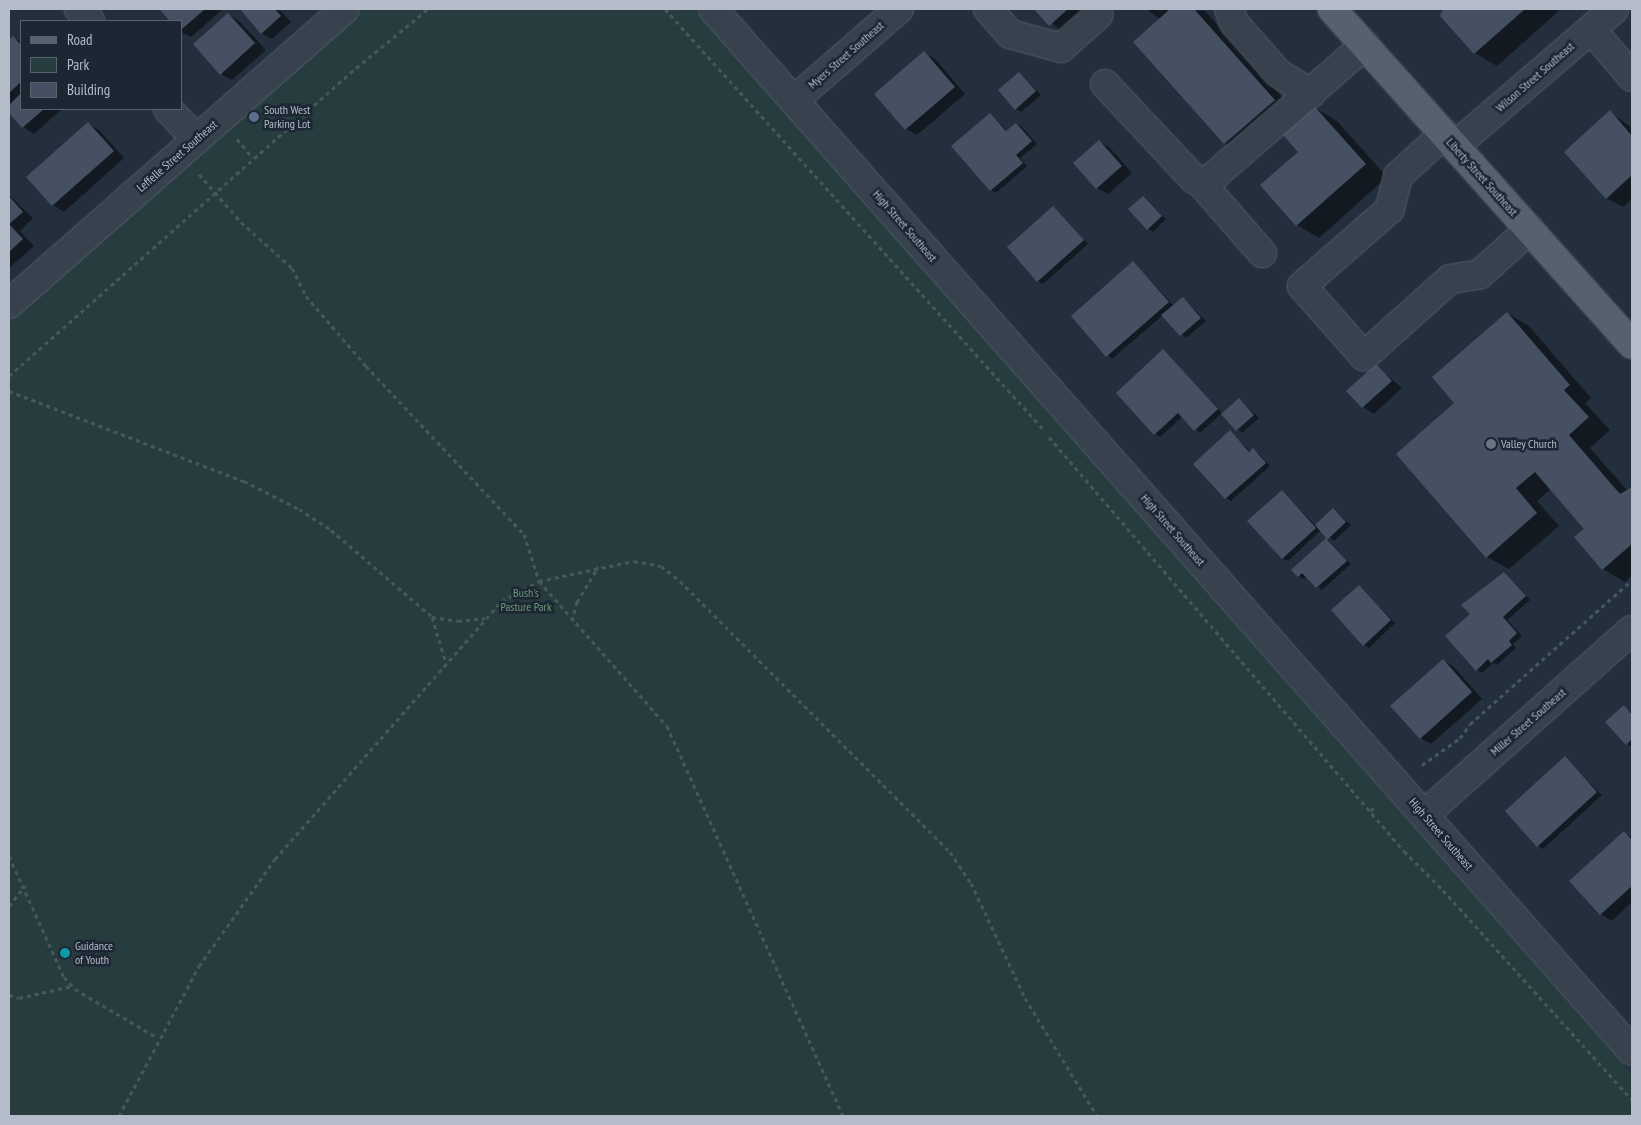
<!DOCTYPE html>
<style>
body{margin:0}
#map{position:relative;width:1641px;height:1125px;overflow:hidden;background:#242f3e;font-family:"PT Sans Narrow",sans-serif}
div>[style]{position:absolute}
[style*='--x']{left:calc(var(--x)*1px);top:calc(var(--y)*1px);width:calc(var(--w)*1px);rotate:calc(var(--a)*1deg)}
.green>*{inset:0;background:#263c3f}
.shadow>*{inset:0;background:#0007}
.building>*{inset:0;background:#455162}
.path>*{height:3px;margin-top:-1.5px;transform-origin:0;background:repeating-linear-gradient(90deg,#44595c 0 4px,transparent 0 8px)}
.roads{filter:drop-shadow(0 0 1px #565f6c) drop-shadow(0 0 1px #565f6c)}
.minor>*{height:28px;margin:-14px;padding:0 14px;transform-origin:14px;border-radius:14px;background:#38414e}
.major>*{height:28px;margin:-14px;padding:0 14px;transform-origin:14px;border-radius:14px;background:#56606e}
.dots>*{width:14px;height:14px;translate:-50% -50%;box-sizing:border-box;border:2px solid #1d2633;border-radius:50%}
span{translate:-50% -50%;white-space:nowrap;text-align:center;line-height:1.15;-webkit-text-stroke:5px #1d2633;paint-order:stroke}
.street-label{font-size:12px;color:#b4bcc9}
.poi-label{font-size:12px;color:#b4bcc9}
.left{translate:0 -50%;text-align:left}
.park-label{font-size:12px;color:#6b9a76}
.frame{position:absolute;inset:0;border:10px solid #b4bcc9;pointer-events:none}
.legend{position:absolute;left:20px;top:20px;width:162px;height:90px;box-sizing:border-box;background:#1d2633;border:1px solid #59626f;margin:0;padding:6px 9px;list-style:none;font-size:15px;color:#b4bcc9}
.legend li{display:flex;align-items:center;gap:10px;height:25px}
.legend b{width:25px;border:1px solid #59626f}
</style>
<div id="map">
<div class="green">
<div style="clip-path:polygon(363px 9px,694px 9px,1632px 1074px,1632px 1116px,9px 1116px,9px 321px)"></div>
</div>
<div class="shadow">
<div style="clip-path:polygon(160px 9px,220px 9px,222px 10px,191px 37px,181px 32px,181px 21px,172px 21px)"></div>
<div style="clip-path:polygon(242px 9px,279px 9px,291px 22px,272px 39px,261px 33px)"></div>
<div style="clip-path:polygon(1036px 9px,1085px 9px,1061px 31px)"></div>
<div style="clip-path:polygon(1146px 9px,1205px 11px,1296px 113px,1247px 156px,1225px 143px,1135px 42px,1160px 19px)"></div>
<div style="clip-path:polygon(1443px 9px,1561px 9px,1497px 66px,1475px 53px)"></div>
<div style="clip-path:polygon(228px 14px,239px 21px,266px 50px,232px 80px,221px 74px)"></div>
<div style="clip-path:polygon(13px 37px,21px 42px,21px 109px,62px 109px,34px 134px,23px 127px,9px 112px,9px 41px)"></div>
<div style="clip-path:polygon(924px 53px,935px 59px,965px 94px,917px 135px,906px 129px)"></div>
<div style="clip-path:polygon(1019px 73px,1041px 95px,1021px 112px,1016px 109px)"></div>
<div style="clip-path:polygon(1315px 108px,1337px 121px,1387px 177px,1319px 238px,1297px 225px,1300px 152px)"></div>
<div style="clip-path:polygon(1610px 112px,1632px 128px,1632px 199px,1623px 207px,1606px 198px)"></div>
<div style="clip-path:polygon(990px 114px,1008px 131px,1017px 124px,1022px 127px,1037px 144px,1020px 158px,1027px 166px,996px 193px,991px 190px)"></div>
<div style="clip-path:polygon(88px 124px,99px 130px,124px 158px,64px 212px,53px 205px,28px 177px)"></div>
<div style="clip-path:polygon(1099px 141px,1110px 148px,1132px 173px,1108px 194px,1096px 188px)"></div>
<div style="clip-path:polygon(9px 195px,33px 218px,20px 231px,34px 246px,9px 268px)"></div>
<div style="clip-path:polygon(1143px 197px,1166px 219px,1153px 232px,1148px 229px)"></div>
<div style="clip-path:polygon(1053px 207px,1088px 244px,1043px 284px,1038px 281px)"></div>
<div style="clip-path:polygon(1133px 262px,1174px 306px,1183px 298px,1206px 321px,1186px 338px,1163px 315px,1112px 359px,1072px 317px)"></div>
<div style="clip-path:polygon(1507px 313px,1529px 326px,1591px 398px,1585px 403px,1610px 430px,1590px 448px,1627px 490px,1632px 488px,1632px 575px,1625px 582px,1603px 569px,1575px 537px,1586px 529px,1551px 489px,1537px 501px,1559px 526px,1509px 569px,1487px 557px,1456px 403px)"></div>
<div style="clip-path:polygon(1164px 351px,1223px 414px,1240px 400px,1259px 418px,1242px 433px,1222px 413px,1200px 433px,1183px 416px,1160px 437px,1155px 434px)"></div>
<div style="clip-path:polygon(1376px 366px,1402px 388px,1374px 414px,1363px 407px)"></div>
<div style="clip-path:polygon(1230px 432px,1251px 452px,1253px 450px,1258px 453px,1270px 466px,1231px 501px,1226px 498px)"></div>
<div style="clip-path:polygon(1282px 491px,1316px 526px,1333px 509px,1351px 525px,1334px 541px,1321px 530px,1288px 561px,1282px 558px)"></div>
<div style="clip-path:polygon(1326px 540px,1351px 564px,1322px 590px,1307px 576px,1304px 579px,1298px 576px)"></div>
<div style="clip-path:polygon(1504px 573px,1530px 600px,1507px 620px,1522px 636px,1513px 644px,1516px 648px,1497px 665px,1493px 663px,1482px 673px,1477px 670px,1472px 614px)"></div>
<div style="clip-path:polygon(1359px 586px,1395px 623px,1369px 648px,1364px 645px)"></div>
<div style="clip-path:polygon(1443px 660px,1454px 667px,1482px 699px,1431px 744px,1420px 738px)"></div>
<div style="clip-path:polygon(1624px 707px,1632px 713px,1632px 747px,1627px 744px)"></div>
<div style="clip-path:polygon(1565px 758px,1602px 795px,1543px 849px,1538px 846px)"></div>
<div style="clip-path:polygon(1624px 833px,1632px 837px,1632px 902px,1612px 921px,1601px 914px)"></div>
</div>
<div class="building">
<div style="clip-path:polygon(159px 9px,205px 9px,181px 30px,181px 21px,170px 21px)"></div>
<div style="clip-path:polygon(240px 9px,275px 9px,281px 16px,261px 34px)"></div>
<div style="clip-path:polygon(1034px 9px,1068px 9px,1049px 26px)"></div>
<div style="clip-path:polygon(1170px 9px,1194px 9px,1275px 100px,1224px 144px,1133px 42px)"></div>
<div style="clip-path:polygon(1443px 9px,1525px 9px,1474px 54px,1440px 16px)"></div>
<div style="clip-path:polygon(228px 13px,255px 43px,220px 75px,193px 44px)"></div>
<div style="clip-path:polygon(13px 36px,21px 45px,21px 82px,9px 93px,9px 40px)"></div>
<div style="clip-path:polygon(924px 51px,955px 87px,905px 130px,874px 94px)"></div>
<div style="clip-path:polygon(1019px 72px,1036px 91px,1015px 110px,998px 90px)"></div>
<div style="clip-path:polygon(21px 93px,21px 109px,44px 109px,22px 128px,9px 113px,9px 105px)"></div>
<div style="clip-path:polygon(1315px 107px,1366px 164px,1296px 226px,1260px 185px,1298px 152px,1283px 135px)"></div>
<div style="clip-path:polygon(1610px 110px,1632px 136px,1632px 175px,1606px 199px,1564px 152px)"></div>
<div style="clip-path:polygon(990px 113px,1006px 131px,1016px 123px,1032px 141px,1016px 155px,1023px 163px,990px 191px,951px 146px)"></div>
<div style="clip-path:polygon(88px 122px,114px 151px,52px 206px,26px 177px)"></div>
<div style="clip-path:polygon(1099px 140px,1122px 166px,1096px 189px,1073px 163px)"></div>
<div style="clip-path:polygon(9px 196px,23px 212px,9px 224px,23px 239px,9px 252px)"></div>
<div style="clip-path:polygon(1143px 196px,1162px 216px,1147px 230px,1128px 209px)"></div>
<div style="clip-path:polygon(1053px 206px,1084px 240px,1037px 282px,1007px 247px)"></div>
<div style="clip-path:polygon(1133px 261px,1169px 302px,1106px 357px,1071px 316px)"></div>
<div style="clip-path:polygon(1183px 297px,1201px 318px,1180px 336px,1161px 315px)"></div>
<div style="clip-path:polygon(1507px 312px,1570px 385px,1564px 390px,1589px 417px,1569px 435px,1620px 494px,1632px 487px,1632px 544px,1602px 570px,1574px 537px,1584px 529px,1535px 472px,1516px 488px,1537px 513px,1486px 558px,1396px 454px,1454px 403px,1432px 377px)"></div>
<div style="clip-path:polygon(1163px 349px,1218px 409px,1194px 431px,1178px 413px,1154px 435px,1116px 393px)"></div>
<div style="clip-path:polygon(1376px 364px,1392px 381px,1362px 408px,1346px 391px)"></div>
<div style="clip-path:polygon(1239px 398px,1254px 415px,1236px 431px,1221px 414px)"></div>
<div style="clip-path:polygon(1230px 430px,1249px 452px,1253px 448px,1266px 463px,1225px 499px,1193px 464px)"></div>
<div style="clip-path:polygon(1282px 490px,1316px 528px,1282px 559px,1247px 521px)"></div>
<div style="clip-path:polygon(1333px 508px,1346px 522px,1327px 540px,1347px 561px,1316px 588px,1302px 573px,1298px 577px,1291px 570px,1326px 538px,1315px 525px)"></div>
<div style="clip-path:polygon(1504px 572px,1526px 596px,1503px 617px,1517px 633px,1509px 641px,1512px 645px,1491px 663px,1488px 659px,1476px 671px,1445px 636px,1470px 614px,1461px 605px)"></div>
<div style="clip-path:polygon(1359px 585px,1391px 620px,1363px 646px,1331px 610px)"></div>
<div style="clip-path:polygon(1443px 659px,1472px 692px,1420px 739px,1390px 706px)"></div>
<div style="clip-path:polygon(1624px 705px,1632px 715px,1632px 739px,1626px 745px,1605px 722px)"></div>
<div style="clip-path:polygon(1565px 756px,1597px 792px,1537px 847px,1505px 811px)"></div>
<div style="clip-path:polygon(1624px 831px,1632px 840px,1632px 886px,1600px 915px,1569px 881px)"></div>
</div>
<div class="path">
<div style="--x:665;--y:9;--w:566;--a:48.01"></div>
<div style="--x:237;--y:139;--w:25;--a:50"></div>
<div style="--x:199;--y:174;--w:64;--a:48.8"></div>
<div style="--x:241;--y:222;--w:69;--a:42"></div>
<div style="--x:292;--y:268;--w:31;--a:63"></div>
<div style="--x:306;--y:296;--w:92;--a:49.4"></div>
<div style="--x:366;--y:366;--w:231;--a:46.8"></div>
<div style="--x:524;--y:534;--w:49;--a:72.3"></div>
<div style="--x:539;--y:581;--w:193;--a:48.6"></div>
<div style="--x:667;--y:726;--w:428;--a:65.7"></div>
<div style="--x:9;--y:376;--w:456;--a:-41.6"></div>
<div style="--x:350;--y:73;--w:101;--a:-39.4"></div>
<div style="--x:9;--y:391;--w:252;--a:21"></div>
<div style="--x:244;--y:481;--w:62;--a:27"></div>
<div style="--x:299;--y:509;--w:38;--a:33"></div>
<div style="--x:331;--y:530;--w:133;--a:40.7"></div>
<div style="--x:432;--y:617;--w:48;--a:73.1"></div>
<div style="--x:1049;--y:437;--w:545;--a:49.39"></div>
<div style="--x:1404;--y:851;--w:55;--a:45"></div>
<div style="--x:1443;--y:890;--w:283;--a:48"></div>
<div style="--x:432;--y:617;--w:26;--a:9"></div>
<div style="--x:458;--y:621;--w:27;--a:-6"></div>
<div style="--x:572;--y:621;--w:20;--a:-75"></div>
<div style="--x:577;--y:602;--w:41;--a:-59"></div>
<div style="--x:1422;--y:765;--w:47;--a:-35.4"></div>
<div style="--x:1460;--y:738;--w:17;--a:-54"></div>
<div style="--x:1470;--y:724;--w:217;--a:-41.6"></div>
<div style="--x:1371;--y:811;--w:5;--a:-53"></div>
<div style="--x:9;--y:856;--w:133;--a:65.6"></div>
<div style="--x:64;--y:977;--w:16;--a:47"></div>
<div style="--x:75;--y:989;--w:96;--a:30.6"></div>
<div style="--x:9;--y:906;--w:26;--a:-51"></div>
<div style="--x:9;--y:995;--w:10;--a:17"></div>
<div style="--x:19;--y:998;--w:54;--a:-12.8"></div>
<div style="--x:119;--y:1116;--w:170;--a:-61.9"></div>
<div style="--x:199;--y:966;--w:131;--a:-54.6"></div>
<div style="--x:275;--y:859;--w:344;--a:-48.7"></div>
<div style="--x:502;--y:601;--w:42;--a:-28.4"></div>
<div style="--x:539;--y:581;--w:97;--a:-11.9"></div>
<div style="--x:634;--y:561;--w:27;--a:10"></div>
<div style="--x:661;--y:566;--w:24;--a:38"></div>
<div style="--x:680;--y:581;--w:383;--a:45.1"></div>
<div style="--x:950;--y:852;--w:37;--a:56"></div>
<div style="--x:971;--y:883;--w:127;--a:64.8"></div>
<div style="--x:1025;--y:998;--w:138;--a:58.6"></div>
</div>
<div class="roads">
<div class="minor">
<div style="--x:79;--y:9;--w:16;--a:47"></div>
<div style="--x:713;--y:9;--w:1389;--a:48.59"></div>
<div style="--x:988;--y:9;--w:33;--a:49"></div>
<div style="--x:1010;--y:34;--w:53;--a:15.4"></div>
<div style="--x:1061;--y:48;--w:50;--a:-41.7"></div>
<div style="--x:1229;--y:9;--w:15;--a:70"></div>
<div style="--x:1234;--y:23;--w:67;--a:48.7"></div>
<div style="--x:1278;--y:73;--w:39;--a:32"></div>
<div style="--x:1591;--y:29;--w:63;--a:49.5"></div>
<div style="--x:1105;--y:84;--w:130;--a:46.9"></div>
<div style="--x:1194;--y:179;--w:13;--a:13"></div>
<div style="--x:1207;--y:182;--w:209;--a:-40.9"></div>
<div style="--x:794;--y:100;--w:139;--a:-40.9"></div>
<div style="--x:168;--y:109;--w:41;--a:47"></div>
<div style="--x:1444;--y:134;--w:62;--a:137.6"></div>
<div style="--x:1398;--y:176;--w:34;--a:104"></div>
<div style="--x:1390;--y:209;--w:117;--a:138.8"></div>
<div style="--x:1302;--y:286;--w:94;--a:48.5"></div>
<div style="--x:1364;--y:356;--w:115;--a:-41.8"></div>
<div style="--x:1450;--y:279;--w:30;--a:-9"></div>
<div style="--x:1480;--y:274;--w:67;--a:-42"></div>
<div style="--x:1455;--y:146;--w:210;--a:-40.7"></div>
<div style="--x:1201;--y:183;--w:93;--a:48.9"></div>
<div style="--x:9;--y:304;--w:447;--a:-41.3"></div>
<div style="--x:1424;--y:815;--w:278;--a:-41.7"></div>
</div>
<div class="major">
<div style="--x:1332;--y:9;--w:450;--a:48.2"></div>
</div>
</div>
<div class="dots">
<div style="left:254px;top:117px;background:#5c6f8a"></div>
<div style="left:1491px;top:444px;background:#6b7280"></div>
<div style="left:65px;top:953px;background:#0f9aa8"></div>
</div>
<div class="street-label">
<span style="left:846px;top:55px;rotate:-41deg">Myers Street Southeast</span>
<span style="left:1535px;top:77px;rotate:-41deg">Wilson Street Southeast</span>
<span style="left:177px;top:156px;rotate:-41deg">Leffelle Street Southeast</span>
<span style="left:1482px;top:177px;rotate:48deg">Liberty Street Southeast</span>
<span style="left:905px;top:226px;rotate:49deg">High Street Southeast</span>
<span style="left:1173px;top:530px;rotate:49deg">High Street Southeast</span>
<span style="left:1528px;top:722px;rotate:-41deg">Miller Street Southeast</span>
<span style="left:1441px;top:834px;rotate:49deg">High Street Southeast</span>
</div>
<div class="poi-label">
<span class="left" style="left:264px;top:117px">South West<br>Parking Lot</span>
<span class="left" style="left:1501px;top:444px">Valley Church</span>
<span class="left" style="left:75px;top:953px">Guidance<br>of Youth</span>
</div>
<div class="park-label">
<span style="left:526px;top:600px">Bush's<br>Pasture Park</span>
</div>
<div class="frame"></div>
<ul class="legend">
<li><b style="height:6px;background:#56606e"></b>Road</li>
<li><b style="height:14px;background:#263c3f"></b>Park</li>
<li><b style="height:14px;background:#455162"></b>Building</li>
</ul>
</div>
